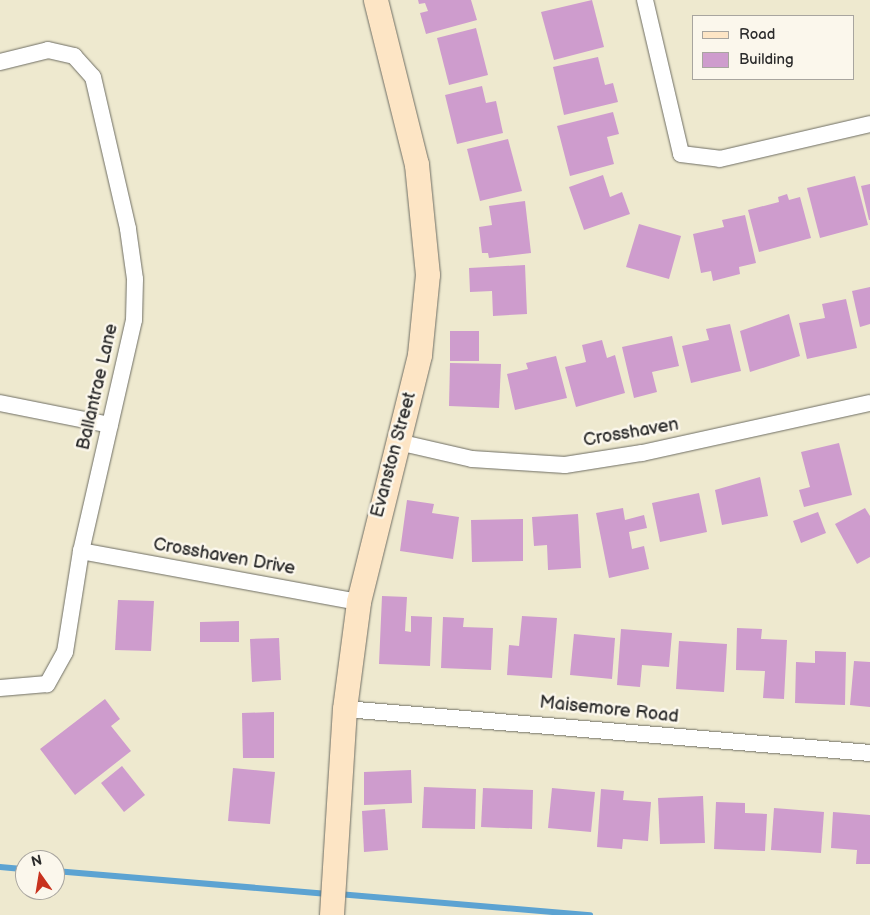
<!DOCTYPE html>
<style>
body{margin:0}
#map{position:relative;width:870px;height:915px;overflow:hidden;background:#eee9cf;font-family:"Balsamiq Sans",sans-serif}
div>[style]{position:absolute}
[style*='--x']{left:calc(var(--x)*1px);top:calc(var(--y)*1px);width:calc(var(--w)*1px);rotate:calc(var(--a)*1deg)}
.stream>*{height:6px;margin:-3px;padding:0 3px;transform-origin:3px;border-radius:3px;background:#5ca3d2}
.building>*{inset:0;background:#ce9ccd}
.roads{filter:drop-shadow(0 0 1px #6f6e64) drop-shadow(0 0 1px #6f6e64)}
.street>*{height:16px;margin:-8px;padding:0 8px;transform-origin:8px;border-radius:8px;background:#fff}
.secondary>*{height:24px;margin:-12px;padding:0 12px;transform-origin:12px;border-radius:12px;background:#fde5c5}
span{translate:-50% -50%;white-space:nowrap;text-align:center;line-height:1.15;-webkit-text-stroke:5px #fbf7ec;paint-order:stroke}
.street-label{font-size:18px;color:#2b2b2b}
.legend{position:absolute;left:692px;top:15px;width:162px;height:65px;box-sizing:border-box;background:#fbf7ec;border:1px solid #a8a59f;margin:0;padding:6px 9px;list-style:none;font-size:15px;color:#2b2b2b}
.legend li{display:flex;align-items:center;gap:10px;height:25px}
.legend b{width:25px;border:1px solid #a8a59f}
.north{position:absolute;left:15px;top:850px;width:50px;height:50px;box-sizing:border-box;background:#fbf7ec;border:1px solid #a8a59f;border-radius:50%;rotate:347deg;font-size:14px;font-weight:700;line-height:20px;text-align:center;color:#2b2b2b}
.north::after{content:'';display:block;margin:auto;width:18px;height:22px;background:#c8321e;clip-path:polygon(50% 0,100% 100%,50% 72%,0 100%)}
</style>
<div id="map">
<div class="stream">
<div style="--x:0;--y:867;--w:25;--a:5"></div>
<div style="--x:55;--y:871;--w:274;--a:4.8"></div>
<div style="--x:338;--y:894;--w:253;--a:4.8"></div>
</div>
<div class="building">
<div style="clip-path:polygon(418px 0,471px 0,477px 20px,426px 34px,420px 13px,428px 11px,425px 3px,419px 4px)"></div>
<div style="clip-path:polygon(592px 0,604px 47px,554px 60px,541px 12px)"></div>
<div style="clip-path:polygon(476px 28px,488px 75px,449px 85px,437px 38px)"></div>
<div style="clip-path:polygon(598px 57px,605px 85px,613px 83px,618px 102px,564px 115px,553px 67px)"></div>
<div style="clip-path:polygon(482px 86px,486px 103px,496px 101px,503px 133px,457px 144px,445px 95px)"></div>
<div style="clip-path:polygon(613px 112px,619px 134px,607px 137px,614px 164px,570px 176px,557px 126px)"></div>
<div style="clip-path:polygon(508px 139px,522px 191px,480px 201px,467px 149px)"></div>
<div style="clip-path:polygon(603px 175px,610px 197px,622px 192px,630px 214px,584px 230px,569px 187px)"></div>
<div style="clip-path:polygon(855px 176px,868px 225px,820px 238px,807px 188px)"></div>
<div style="clip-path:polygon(870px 184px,870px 220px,869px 220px,861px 186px)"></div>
<div style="clip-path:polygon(787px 194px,789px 200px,800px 197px,811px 238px,759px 252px,748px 210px,779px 202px,778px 197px)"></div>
<div style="clip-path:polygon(525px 201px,531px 253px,489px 258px,488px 253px,482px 253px,479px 227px,492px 225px,489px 206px)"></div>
<div style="clip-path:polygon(745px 215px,756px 263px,739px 267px,740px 274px,713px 281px,711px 271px,701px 273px,693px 234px,724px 227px,722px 220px)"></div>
<div style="clip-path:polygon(639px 224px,681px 236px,669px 279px,626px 267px)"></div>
<div style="clip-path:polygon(525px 265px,527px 314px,493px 316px,492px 291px,470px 292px,469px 268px)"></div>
<div style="clip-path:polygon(870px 287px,870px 324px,860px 327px,852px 291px)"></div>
<div style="clip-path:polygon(846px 299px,857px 348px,807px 359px,799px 323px,825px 318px,822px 304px)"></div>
<div style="clip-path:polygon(789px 314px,800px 356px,750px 372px,740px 331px)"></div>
<div style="clip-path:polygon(730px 324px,741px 371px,691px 383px,682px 346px,709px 340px,706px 329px)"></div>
<div style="clip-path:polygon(450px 331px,479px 331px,479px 361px,450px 361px)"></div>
<div style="clip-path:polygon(672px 336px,679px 366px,652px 372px,657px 392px,634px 398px,622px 347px)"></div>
<div style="clip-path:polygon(602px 340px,607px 358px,615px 355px,625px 393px,576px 407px,565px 367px,586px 362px,582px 345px)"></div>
<div style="clip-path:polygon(556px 356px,567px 398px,515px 410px,507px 374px,528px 369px,526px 363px)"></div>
<div style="clip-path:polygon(450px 363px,501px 364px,499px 408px,449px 406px)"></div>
<div style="clip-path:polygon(839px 443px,852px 495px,804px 507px,799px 490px,810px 487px,801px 452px)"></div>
<div style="clip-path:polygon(760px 477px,768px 516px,722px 525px,715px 490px)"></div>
<div style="clip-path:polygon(699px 493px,707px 532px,660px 542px,652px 503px)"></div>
<div style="clip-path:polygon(407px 500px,434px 504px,432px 513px,459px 517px,453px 559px,400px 551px)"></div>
<div style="clip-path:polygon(623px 508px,625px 520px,644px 515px,647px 528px,629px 532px,632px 549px,644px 546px,649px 569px,609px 578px,596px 513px)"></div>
<div style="clip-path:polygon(865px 508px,870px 516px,870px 557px,857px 564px,835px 524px)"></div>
<div style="clip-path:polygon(818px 512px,826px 533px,801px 543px,793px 521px)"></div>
<div style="clip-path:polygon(578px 514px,581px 568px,548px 570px,547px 545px,534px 546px,532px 517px)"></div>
<div style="clip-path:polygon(523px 519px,523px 561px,472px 562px,471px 520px)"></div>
<div style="clip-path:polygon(382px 596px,407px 597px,405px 631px,411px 632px,411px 616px,432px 617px,430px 666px,379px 664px)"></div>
<div style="clip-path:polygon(118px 600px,154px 601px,151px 651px,115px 650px)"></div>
<div style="clip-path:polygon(522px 616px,557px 618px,552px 678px,507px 675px,509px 645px,519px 646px)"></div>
<div style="clip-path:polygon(443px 617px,464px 618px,463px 627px,493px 628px,491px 670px,441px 668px)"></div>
<div style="clip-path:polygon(239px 621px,239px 642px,200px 642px,200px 622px)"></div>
<div style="clip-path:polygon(737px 628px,762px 629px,761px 639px,787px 640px,784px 699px,763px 698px,765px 671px,736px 670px)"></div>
<div style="clip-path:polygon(621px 629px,672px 633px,669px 667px,642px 665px,640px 687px,617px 685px)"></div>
<div style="clip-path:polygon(574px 634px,615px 638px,612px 679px,570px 675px)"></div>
<div style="clip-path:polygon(279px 638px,281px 680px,252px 682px,250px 639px)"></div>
<div style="clip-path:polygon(679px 641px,727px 644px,724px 692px,676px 689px)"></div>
<div style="clip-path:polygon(815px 651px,846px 652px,845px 705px,795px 703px,796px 662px,815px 663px)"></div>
<div style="clip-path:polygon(854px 661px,870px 662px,870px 707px,850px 705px)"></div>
<div style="clip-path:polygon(105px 699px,120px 719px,111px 726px,131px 751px,75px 795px,40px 749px)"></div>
<div style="clip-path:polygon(274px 712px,274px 758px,243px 758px,242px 713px)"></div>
<div style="clip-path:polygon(122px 766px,145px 795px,124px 812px,101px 783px)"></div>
<div style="clip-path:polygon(233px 768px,275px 772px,270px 824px,228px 821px)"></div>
<div style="clip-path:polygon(411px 770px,412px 803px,364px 805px,364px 772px)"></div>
<div style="clip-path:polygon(424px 787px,476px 789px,475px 829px,422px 828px)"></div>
<div style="clip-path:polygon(483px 788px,533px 790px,532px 829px,481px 827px)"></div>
<div style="clip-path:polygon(552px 788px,595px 792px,591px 832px,548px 828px)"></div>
<div style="clip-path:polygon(601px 789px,624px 791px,623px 800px,651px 802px,648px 841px,623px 839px,622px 849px,597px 847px)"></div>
<div style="clip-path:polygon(703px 796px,705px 843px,660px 844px,658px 798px)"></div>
<div style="clip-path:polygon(716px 802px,745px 803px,745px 813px,767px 814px,765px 851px,714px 849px)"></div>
<div style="clip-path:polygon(774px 808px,824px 812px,821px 853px,771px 850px)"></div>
<div style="clip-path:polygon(385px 809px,388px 850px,364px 852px,362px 811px)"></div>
<div style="clip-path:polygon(833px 812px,870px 815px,870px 864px,856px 864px,857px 850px,831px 848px)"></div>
</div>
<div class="roads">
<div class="street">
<div style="--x:645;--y:0;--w:158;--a:76.8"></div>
<div style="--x:681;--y:154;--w:39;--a:7"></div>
<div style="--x:720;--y:159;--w:154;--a:-13.1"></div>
<div style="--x:0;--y:62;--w:49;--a:-14"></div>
<div style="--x:48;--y:50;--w:27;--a:13"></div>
<div style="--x:74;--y:56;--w:28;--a:48"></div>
<div style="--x:93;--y:77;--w:156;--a:77"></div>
<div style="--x:128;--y:229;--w:50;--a:82"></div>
<div style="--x:135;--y:279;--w:41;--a:91.4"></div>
<div style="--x:134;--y:320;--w:237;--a:102.9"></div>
<div style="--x:81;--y:551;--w:102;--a:99"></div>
<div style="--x:65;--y:652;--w:37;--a:119"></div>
<div style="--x:47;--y:684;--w:47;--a:175.1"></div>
<div style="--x:0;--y:403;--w:112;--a:11.3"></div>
<div style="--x:398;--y:442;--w:76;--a:12.9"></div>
<div style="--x:472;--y:459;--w:93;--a:3.7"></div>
<div style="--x:565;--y:465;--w:78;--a:-8.9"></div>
<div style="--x:642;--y:453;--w:233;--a:-12.4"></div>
<div style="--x:81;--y:551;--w:283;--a:10.4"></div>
<div style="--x:345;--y:709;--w:527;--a:4.79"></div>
</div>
<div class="secondary">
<div style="--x:332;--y:915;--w:206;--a:-86.4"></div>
<div style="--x:345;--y:709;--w:108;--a:-82.5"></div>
<div style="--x:359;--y:602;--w:254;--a:-76.1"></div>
<div style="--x:420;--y:355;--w:80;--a:-84.3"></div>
<div style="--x:428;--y:275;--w:111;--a:-95.7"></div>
<div style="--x:417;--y:165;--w:170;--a:-104"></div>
</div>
</div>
<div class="street-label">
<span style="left:98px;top:387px;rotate:-77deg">Ballantrae Lane</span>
<span style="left:631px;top:433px;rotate:-10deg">Crosshaven</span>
<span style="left:394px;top:455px;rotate:-75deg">Evanston Street</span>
<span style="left:224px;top:557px;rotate:10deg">Crosshaven Drive</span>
<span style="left:609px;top:710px;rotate:6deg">Maisemore Road</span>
</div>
<ul class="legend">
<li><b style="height:6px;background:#fde5c5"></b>Road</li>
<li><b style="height:14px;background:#ce9ccd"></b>Building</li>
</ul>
<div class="north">N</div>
</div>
